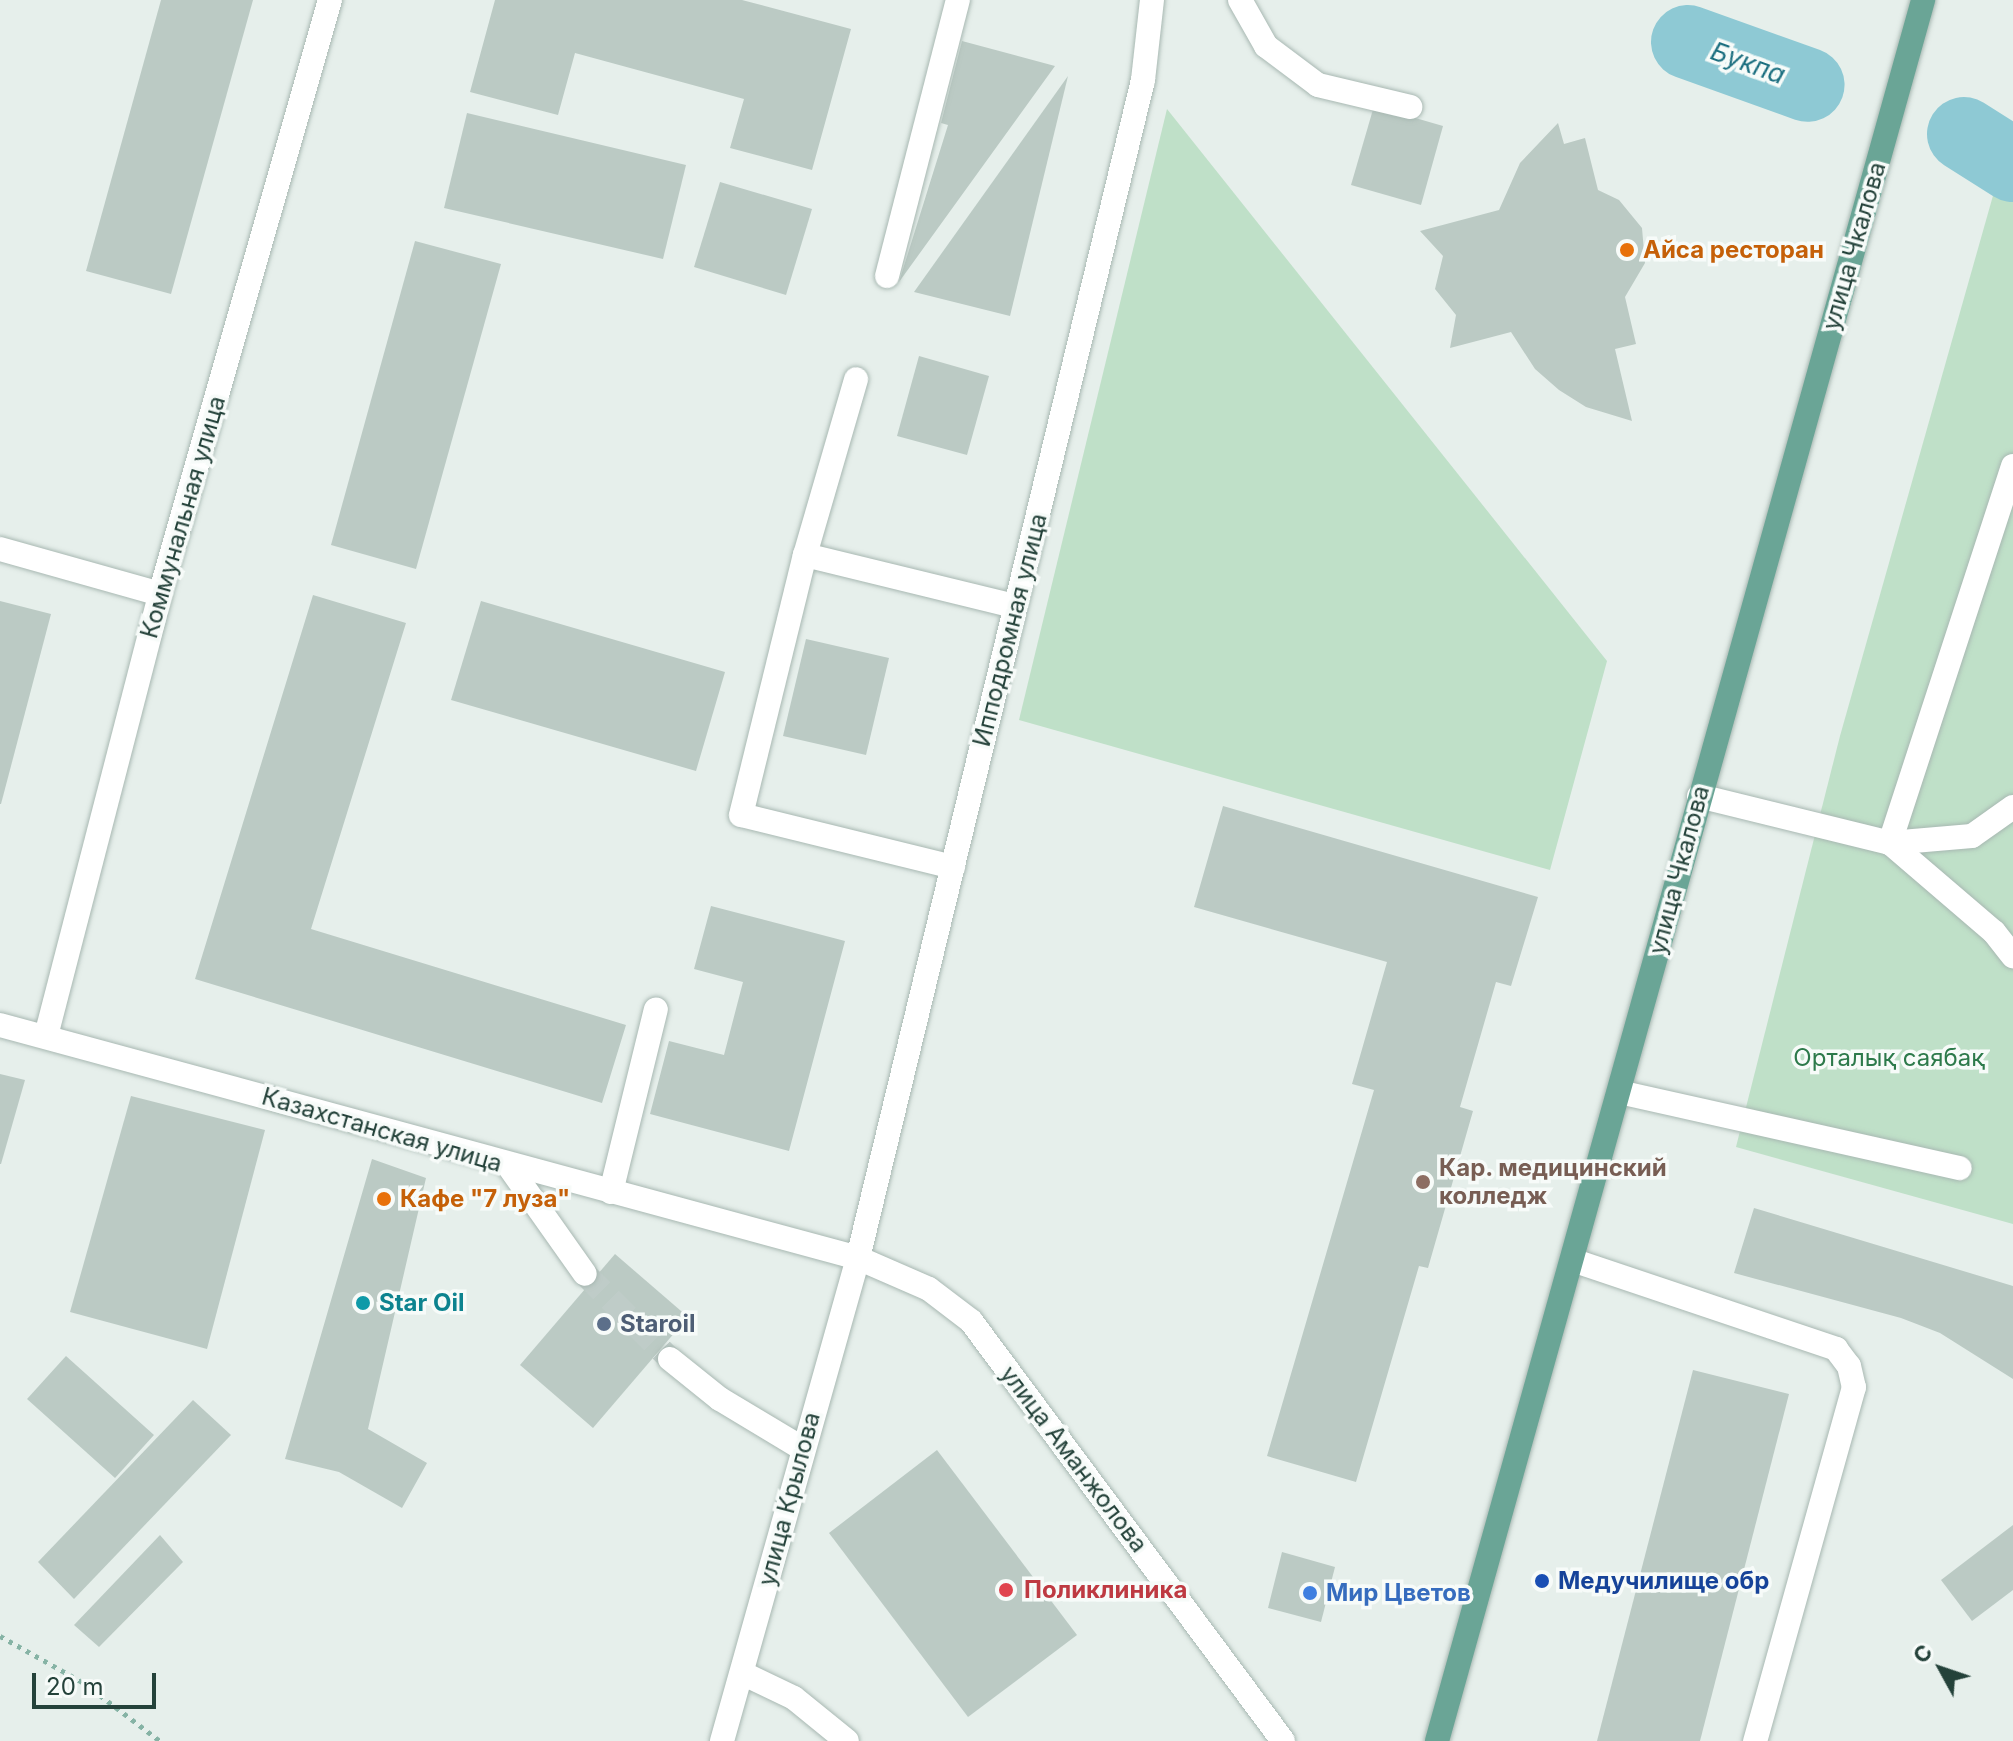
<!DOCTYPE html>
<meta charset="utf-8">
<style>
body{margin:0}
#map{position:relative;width:2013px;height:1741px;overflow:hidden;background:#e6efeb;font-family:Inter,sans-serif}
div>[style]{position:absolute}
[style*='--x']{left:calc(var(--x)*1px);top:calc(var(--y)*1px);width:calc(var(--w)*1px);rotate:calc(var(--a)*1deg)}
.green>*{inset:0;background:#bfe0c8}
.river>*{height:74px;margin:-37px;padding:0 37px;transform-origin:37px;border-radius:37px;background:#8ec9d4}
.building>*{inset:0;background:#bbcac4}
.minor-tunnel>*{height:24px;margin-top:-12px;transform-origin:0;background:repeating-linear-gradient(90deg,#bfccc8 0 24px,transparent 0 36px)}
.path>*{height:5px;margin-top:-2.5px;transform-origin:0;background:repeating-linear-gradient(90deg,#86b3a5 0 4px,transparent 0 10px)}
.roads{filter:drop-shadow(0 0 2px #a8b8b2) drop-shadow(0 0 2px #a8b8b2)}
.minor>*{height:24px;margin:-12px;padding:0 12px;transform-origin:12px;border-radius:12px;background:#fff}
.major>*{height:24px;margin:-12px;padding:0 12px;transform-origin:12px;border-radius:12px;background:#6aa596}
.dots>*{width:22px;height:22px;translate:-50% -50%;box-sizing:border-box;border:4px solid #f7fbf9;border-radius:50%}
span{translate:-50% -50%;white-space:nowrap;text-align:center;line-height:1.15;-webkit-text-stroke:7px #f7fbf9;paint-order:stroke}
.street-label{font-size:24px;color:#24423a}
.food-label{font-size:24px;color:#c56008;font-weight:700}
.left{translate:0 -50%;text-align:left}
.park-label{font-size:24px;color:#2d7a4b}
.education-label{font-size:24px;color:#785e54;font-weight:700}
.culture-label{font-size:24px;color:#0d838f;font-weight:700}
.service-label{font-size:24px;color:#4e5e75;font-weight:700}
.transit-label{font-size:24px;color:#164399;font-weight:700}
.health-label{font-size:24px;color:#be3a42;font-weight:700}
.shop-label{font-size:24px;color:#366cbe;font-weight:700}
.water-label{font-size:26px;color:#1c6f80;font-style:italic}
.north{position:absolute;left:1901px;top:1629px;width:80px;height:80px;-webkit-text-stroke:6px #f7fbf9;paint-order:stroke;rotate:310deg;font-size:22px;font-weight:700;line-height:32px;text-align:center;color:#24423a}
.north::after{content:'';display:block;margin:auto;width:28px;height:36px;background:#24423a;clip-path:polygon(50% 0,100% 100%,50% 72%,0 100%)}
.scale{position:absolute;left:32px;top:1673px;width:124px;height:36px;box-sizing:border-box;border:4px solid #24423a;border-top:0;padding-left:10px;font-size:24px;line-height:28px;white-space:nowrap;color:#24423a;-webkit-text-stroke:6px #f7fbf9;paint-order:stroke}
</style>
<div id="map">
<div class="green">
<div style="clip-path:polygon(1167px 109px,1607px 661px,1550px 870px,1019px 720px)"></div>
<div style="clip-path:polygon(2013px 125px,2013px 1224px,1736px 1147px,1840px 736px)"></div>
</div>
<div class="river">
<div style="--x:1688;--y:42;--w:127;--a:19.7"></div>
<div style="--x:1964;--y:134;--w:58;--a:32.3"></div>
</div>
<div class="building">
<div style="clip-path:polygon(161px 0,253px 0,171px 294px,86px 271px)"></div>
<div style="clip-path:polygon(495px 0,742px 0,851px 29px,812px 170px,730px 148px,744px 99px,575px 53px,558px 115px,470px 92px)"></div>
<div style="clip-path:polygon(962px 41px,1055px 66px,899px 282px,948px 125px,941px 123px)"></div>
<div style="clip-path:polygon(1068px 76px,1010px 316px,914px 292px)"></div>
<div style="clip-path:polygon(1374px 106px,1443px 126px,1421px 205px,1351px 185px)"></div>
<div style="clip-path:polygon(467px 113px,686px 165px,663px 259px,444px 208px)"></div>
<div style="clip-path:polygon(1558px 123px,1564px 144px,1585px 138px,1598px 190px,1619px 200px,1642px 228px,1645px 263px,1625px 297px,1636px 344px,1615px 349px,1632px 421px,1586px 407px,1559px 390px,1535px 369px,1511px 332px,1450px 348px,1456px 315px,1435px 289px,1443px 256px,1420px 231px,1499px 210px,1520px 163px)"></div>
<div style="clip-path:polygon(720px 182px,812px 209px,786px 295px,694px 267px)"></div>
<div style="clip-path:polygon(415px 241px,501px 264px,416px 569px,331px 545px)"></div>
<div style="clip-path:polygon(919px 356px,989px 376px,967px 455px,897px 436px)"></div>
<div style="clip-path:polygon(313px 595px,406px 623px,311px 929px,626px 1025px,602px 1103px,195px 979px)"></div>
<div style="clip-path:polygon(0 601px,51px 614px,1px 804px,0 804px)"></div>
<div style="clip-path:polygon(481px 601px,725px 672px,696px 771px,451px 700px)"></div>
<div style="clip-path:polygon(806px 639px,889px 658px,866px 755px,783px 736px)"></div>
<div style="clip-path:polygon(1223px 806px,1538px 897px,1511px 986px,1496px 982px,1460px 1107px,1473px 1111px,1428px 1268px,1419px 1266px,1356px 1482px,1267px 1456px,1374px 1090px,1352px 1084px,1387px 962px,1194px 907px)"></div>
<div style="clip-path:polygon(711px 906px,845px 941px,789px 1151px,650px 1114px,669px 1041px,724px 1055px,743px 982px,694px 969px)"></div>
<div style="clip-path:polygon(0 1074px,25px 1080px,1px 1164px,0 1164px)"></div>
<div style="clip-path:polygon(131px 1096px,265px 1130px,207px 1349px,70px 1312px)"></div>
<div style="clip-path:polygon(372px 1159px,426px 1178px,368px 1429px,427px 1463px,402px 1508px,339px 1472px,285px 1459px)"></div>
<div style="clip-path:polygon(1754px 1208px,2013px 1286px,2013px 1379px,1940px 1333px,1901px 1318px,1734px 1273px)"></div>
<div style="clip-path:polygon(615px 1254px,688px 1317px,593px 1428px,520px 1365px)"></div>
<div style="clip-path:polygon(66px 1356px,154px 1435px,115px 1478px,27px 1399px)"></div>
<div style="clip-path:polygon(1693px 1370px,1789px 1394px,1700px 1741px,1597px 1741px)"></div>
<div style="clip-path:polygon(193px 1400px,231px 1435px,74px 1599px,38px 1562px)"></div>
<div style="clip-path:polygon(937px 1450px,1077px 1635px,968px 1717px,829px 1533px)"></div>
<div style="clip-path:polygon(2013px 1525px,2013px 1590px,1972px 1621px,1941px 1580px)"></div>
<div style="clip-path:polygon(160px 1535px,183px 1562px,99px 1647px,74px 1625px)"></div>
<div style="clip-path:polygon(1282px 1552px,1335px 1567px,1321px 1622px,1268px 1608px)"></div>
</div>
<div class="minor-tunnel">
<div style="--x:585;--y:1274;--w:120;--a:45"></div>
</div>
<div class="path">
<div style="--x:0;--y:1636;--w:96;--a:29.2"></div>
<div style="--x:84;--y:1683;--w:96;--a:37.3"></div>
</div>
<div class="roads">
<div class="minor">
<div style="--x:1240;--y:0;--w:53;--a:60.5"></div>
<div style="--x:1266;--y:46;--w:65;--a:36.9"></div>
<div style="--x:1318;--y:85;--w:95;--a:13.4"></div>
<div style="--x:887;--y:276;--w:285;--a:-75.6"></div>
<div style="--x:2013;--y:466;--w:397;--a:108.1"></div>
<div style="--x:1890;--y:843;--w:137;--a:40.6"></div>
<div style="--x:1994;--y:932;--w:31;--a:52"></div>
<div style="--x:0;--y:549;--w:166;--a:15.7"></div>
<div style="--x:805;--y:555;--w:183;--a:-73.8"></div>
<div style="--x:1699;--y:796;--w:197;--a:13.8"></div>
<div style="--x:1890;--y:843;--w:82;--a:-4.9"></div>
<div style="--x:1972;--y:836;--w:50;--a:-35.3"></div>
<div style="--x:953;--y:867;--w:218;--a:-166.2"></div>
<div style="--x:741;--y:815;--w:268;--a:-76.2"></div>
<div style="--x:805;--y:555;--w:216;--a:13.7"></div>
<div style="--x:0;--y:1025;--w:889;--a:15.19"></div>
<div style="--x:858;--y:1258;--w:77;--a:23.6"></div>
<div style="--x:929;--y:1289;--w:53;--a:37.3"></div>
<div style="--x:971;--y:1321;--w:523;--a:53.39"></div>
<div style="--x:46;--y:1036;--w:456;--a:-75.5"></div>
<div style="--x:160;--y:594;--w:618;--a:-74.03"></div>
<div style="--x:1619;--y:1092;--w:349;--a:12.6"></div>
<div style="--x:508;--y:1165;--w:133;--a:54.8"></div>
<div style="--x:611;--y:1192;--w:188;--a:-76.2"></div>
<div style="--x:1572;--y:1260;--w:279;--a:18.6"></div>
<div style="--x:1836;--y:1349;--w:21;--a:53"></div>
<div style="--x:1849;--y:1366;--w:22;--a:77"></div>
<div style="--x:1854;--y:1387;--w:368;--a:105.6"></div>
<div style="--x:670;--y:1359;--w:64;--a:38.7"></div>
<div style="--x:720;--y:1399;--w:93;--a:31"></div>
<div style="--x:744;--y:1674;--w:55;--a:25.6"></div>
<div style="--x:794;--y:1698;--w:68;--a:39.1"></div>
<div style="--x:722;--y:1741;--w:502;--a:-74.27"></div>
<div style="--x:858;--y:1258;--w:1212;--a:-76.4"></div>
<div style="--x:1143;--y:80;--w:81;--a:-83.6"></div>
</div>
<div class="major">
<div style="--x:1437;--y:1741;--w:1808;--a:-74.4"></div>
</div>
</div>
<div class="dots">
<div style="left:1627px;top:250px;background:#e8710a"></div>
<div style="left:1423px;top:1182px;background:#8d6e63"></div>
<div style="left:384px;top:1199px;background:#e8710a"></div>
<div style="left:363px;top:1303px;background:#0f9aa8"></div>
<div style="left:604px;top:1324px;background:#5c6f8a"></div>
<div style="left:1542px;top:1581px;background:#1a4fb4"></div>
<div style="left:1006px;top:1590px;background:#e0444e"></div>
<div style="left:1310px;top:1593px;background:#3f7fe0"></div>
</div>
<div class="street-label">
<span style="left:1854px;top:246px;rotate:-74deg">улица Чкалова</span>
<span style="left:183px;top:517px;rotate:-74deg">Коммунальная улица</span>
<span style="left:1010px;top:630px;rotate:-76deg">Ипподромная улица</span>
<span style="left:1679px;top:870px;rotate:-75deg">улица Чкалова</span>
<span style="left:382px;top:1130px;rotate:16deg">Казахстанская улица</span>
<span style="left:1074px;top:1459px;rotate:53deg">улица Аманжолова</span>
<span style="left:789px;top:1499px;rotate:-75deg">улица Крылова</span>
</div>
<div class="food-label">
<span class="left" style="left:1643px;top:250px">Айса ресторан</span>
<span class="left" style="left:400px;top:1199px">Кафе "7 луза"</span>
</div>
<div class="park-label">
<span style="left:1889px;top:1058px">Орталық саябақ</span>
</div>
<div class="education-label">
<span class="left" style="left:1439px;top:1182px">Кар. медицинский<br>колледж</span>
</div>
<div class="culture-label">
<span class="left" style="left:379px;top:1303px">Star Oil</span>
</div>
<div class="service-label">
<span class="left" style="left:620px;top:1324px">Staroil</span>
</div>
<div class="transit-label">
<span class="left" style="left:1558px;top:1581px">Медучилище обр</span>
</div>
<div class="health-label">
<span class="left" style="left:1024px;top:1590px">Поликлиника</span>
</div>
<div class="shop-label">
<span class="left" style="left:1326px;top:1593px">Мир Цветов</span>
</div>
<div class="water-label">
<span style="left:1748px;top:63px;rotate:20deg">Букпа</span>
</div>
<div class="north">С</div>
<div class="scale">20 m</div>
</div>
